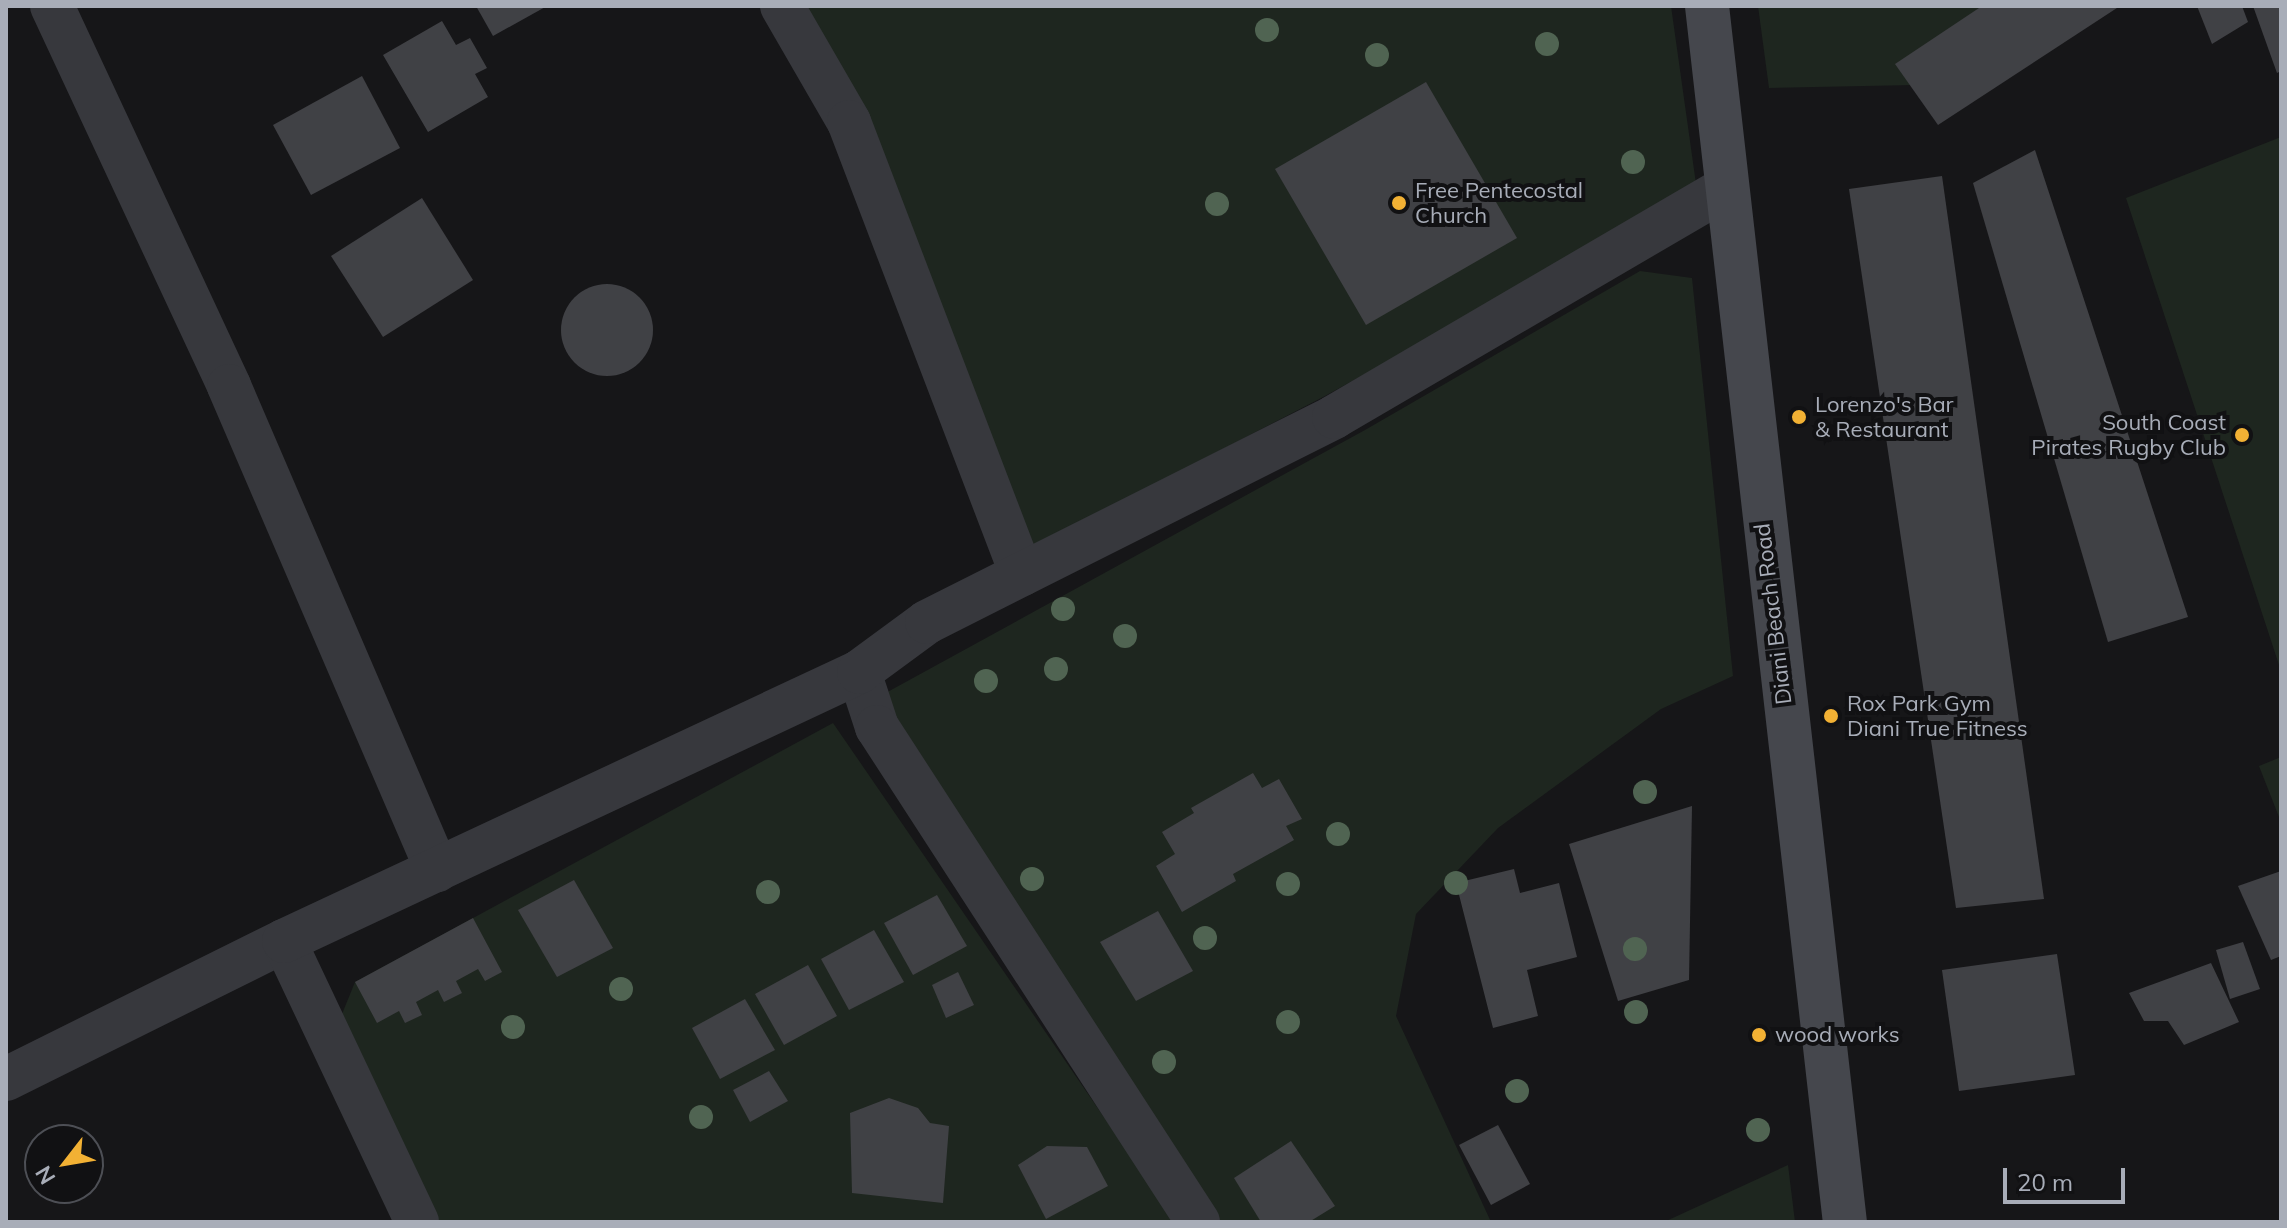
<!DOCTYPE html>
<style>
body{margin:0}
#map{position:relative;width:2287px;height:1228px;overflow:hidden;background:#161618;font-family:Mulish,sans-serif}
div>[style]{position:absolute}
[style*='--x']{left:calc(var(--x)*1px);top:calc(var(--y)*1px);width:calc(var(--w)*1px);rotate:calc(var(--a)*1deg)}
.green>*{inset:0;background:#1e261f}
.building>*{inset:0;background:#404145}
.round{border-radius:50%}
.minor>*{height:44px;margin:-22px;padding:0 22px;transform-origin:22px;border-radius:22px;background:#37383d}
.secondary>*{height:44px;margin:-22px;padding:0 22px;transform-origin:22px;border-radius:22px;background:#45474d}
.trees>*{width:24px;height:24px;margin:-12px;border-radius:50%;background:#506452}
.dots>*{width:22px;height:22px;translate:-50% -50%;box-sizing:border-box;border:4px solid #111113;border-radius:50%}
span{translate:-50% -50%;white-space:nowrap;text-align:center;line-height:1.15;-webkit-text-stroke:8px #111113;paint-order:stroke}
.poi-label{font-size:22px;color:#a8adb8}
.left{translate:0 -50%;text-align:left}
.right{translate:-100% -50%;text-align:right}
.street-label{font-size:22px;color:#a8adb8}
.frame{position:absolute;inset:0;border:8px solid #a8adb8;pointer-events:none}
.north{position:absolute;left:24px;top:1124px;width:80px;height:80px;box-sizing:border-box;background:#111113;border:2px solid #4d4f55;border-radius:50%;rotate:239deg;font-size:22px;font-weight:700;line-height:32px;text-align:center;color:#a8adb8}
.north::after{content:'';display:block;margin:auto;width:28px;height:36px;background:#f2b134;clip-path:polygon(50% 0,100% 100%,50% 72%,0 100%)}
.scale{position:absolute;left:2003px;top:1168px;width:122px;height:36px;box-sizing:border-box;border:4px solid #a8adb8;border-top:0;padding-left:10px;font-size:24px;line-height:28px;white-space:nowrap;color:#a8adb8;-webkit-text-stroke:6px #111113;paint-order:stroke}
</style>
<div id="map">
<div class="green">
<div style="clip-path:polygon(798px 6px,1671px 6px,1697px 191px,1325px 396px,1031px 549px)"></div>
<div style="clip-path:polygon(1758px 6px,1985px 6px,1914px 85px,1769px 88px)"></div>
<div style="clip-path:polygon(2281px 137px,2281px 671px,2126px 198px)"></div>
<div style="clip-path:polygon(1640px 271px,1692px 278px,1733px 676px,1661px 709px,1498px 828px,1416px 914px,1396px 1016px,1491px 1222px,1221px 1222px,882px 695px,1365px 430px)"></div>
<div style="clip-path:polygon(833px 723px,1176px 1222px,439px 1222px,342px 1014px,355px 982px)"></div>
<div style="clip-path:polygon(2281px 757px,2281px 822px,2259px 766px)"></div>
<div style="clip-path:polygon(1788px 1165px,1795px 1222px,1664px 1222px)"></div>
</div>
<div class="building">
<div style="clip-path:polygon(476px 6px,547px 6px,493px 36px)"></div>
<div style="clip-path:polygon(1982px 6px,2120px 6px,1938px 125px,1895px 64px)"></div>
<div style="clip-path:polygon(2197px 6px,2242px 6px,2248px 22px,2212px 44px)"></div>
<div style="clip-path:polygon(2253px 6px,2281px 6px,2281px 71px,2277px 73px)"></div>
<div style="clip-path:polygon(442px 21px,456px 45px,470px 38px,487px 68px,475px 74px,488px 97px,428px 132px,383px 55px)"></div>
<div style="clip-path:polygon(362px 76px,400px 148px,311px 195px,273px 125px)"></div>
<div style="clip-path:polygon(1426px 82px,1517px 238px,1366px 325px,1275px 169px)"></div>
<div style="clip-path:polygon(2035px 150px,2188px 617px,2108px 642px,1973px 183px)"></div>
<div style="clip-path:polygon(1942px 176px,2044px 899px,1956px 908px,1849px 189px)"></div>
<div style="clip-path:polygon(422px 198px,473px 280px,383px 337px,331px 256px)"></div>
<div class="round" style="left:561px;top:284px;width:92px;height:92px"></div>
<div style="clip-path:polygon(1253px 773px,1262px 788px,1279px 779px,1302px 819px,1286px 826px,1294px 840px,1233px 874px,1236px 881px,1182px 912px,1156px 866px,1175px 854px,1162px 832px,1194px 813px,1191px 808px)"></div>
<div style="clip-path:polygon(1692px 806px,1689px 980px,1618px 1001px,1569px 844px)"></div>
<div style="clip-path:polygon(1514px 869px,1520px 893px,1559px 883px,1577px 957px,1527px 970px,1538px 1016px,1493px 1028px,1456px 883px)"></div>
<div style="clip-path:polygon(2281px 871px,2281px 956px,2271px 960px,2238px 886px)"></div>
<div style="clip-path:polygon(574px 880px,613px 948px,557px 977px,518px 910px)"></div>
<div style="clip-path:polygon(937px 895px,967px 946px,913px 975px,884px 923px)"></div>
<div style="clip-path:polygon(1158px 911px,1193px 971px,1136px 1001px,1100px 942px)"></div>
<div style="clip-path:polygon(473px 918px,502px 972px,485px 981px,478px 969px,456px 981px,462px 993px,444px 1002px,438px 990px,416px 1002px,422px 1015px,405px 1023px,399px 1011px,377px 1023px,355px 982px)"></div>
<div style="clip-path:polygon(874px 930px,904px 982px,849px 1010px,821px 959px)"></div>
<div style="clip-path:polygon(2243px 942px,2260px 989px,2230px 999px,2216px 950px)"></div>
<div style="clip-path:polygon(2057px 954px,2075px 1075px,1959px 1091px,1942px 970px)"></div>
<div style="clip-path:polygon(2211px 963px,2239px 1022px,2184px 1045px,2168px 1021px,2144px 1021px,2129px 993px)"></div>
<div style="clip-path:polygon(808px 965px,837px 1016px,784px 1045px,755px 994px)"></div>
<div style="clip-path:polygon(958px 972px,974px 1005px,946px 1018px,932px 985px)"></div>
<div style="clip-path:polygon(745px 999px,775px 1050px,720px 1079px,692px 1028px)"></div>
<div style="clip-path:polygon(769px 1071px,788px 1101px,750px 1122px,733px 1090px)"></div>
<div style="clip-path:polygon(889px 1098px,918px 1108px,930px 1123px,949px 1126px,943px 1203px,852px 1193px,850px 1113px)"></div>
<div style="clip-path:polygon(1498px 1125px,1530px 1184px,1491px 1205px,1459px 1145px)"></div>
<div style="clip-path:polygon(1291px 1141px,1335px 1206px,1309px 1222px,1261px 1222px,1234px 1178px)"></div>
<div style="clip-path:polygon(1047px 1146px,1087px 1147px,1108px 1186px,1046px 1219px,1018px 1165px)"></div>
</div>
<div class="minor">
<div style="--x:52;--y:6;--w:419;--a:65"></div>
<div style="--x:229;--y:386;--w:527;--a:66.74"></div>
<div style="--x:782;--y:6;--w:134;--a:60"></div>
<div style="--x:849;--y:122;--w:484;--a:69.1"></div>
<div style="--x:859;--y:672;--w:58;--a:71.9"></div>
<div style="--x:877;--y:727;--w:590;--a:57.04"></div>
<div style="--x:6;--y:1079;--w:310;--a:-26.4"></div>
<div style="--x:417;--y:1222;--w:311;--a:-115.3"></div>
<div style="--x:284;--y:941;--w:635;--a:-25.07"></div>
<div style="--x:859;--y:672;--w:84;--a:-36.3"></div>
<div style="--x:927;--y:622;--w:456;--a:-26.7"></div>
<div style="--x:1334;--y:417;--w:454;--a:-30.3"></div>
</div>
<div class="secondary">
<div style="--x:1707;--y:6;--w:1224;--a:83.53"></div>
</div>
<div class="trees">
<div style="left:1267px;top:30px"></div>
<div style="left:1547px;top:44px"></div>
<div style="left:1377px;top:55px"></div>
<div style="left:1633px;top:162px"></div>
<div style="left:1217px;top:204px"></div>
<div style="left:1063px;top:609px"></div>
<div style="left:1125px;top:636px"></div>
<div style="left:1056px;top:669px"></div>
<div style="left:986px;top:681px"></div>
<div style="left:1645px;top:792px"></div>
<div style="left:1338px;top:834px"></div>
<div style="left:1032px;top:879px"></div>
<div style="left:1456px;top:883px"></div>
<div style="left:1288px;top:884px"></div>
<div style="left:768px;top:892px"></div>
<div style="left:1205px;top:938px"></div>
<div style="left:1635px;top:949px"></div>
<div style="left:621px;top:989px"></div>
<div style="left:1636px;top:1012px"></div>
<div style="left:1288px;top:1022px"></div>
<div style="left:513px;top:1027px"></div>
<div style="left:1164px;top:1062px"></div>
<div style="left:1517px;top:1091px"></div>
<div style="left:701px;top:1117px"></div>
<div style="left:1758px;top:1130px"></div>
</div>
<div class="dots">
<div style="left:1399px;top:203px;background:#f2b134"></div>
<div style="left:1799px;top:417px;background:#f2b134"></div>
<div style="left:2242px;top:435px;background:#f2b134"></div>
<div style="left:1831px;top:716px;background:#f2b134"></div>
<div style="left:1759px;top:1035px;background:#f2b134"></div>
</div>
<div class="poi-label">
<span class="left" style="left:1415px;top:203px">Free Pentecostal<br>Church</span>
<span class="left" style="left:1815px;top:417px">Lorenzo's Bar<br>&amp; Restaurant</span>
<span class="right" style="left:2226px;top:435px">South Coast<br>Pirates Rugby Club</span>
<span class="left" style="left:1847px;top:716px">Rox Park Gym<br>Diani True Fitness</span>
<span class="left" style="left:1775px;top:1035px">wood works</span>
</div>
<div class="street-label">
<span style="left:1773px;top:614px;rotate:-97deg">Diani Beach Road</span>
</div>
<div class="frame"></div>
<div class="north">N</div>
<div class="scale">20 m</div>
</div>
